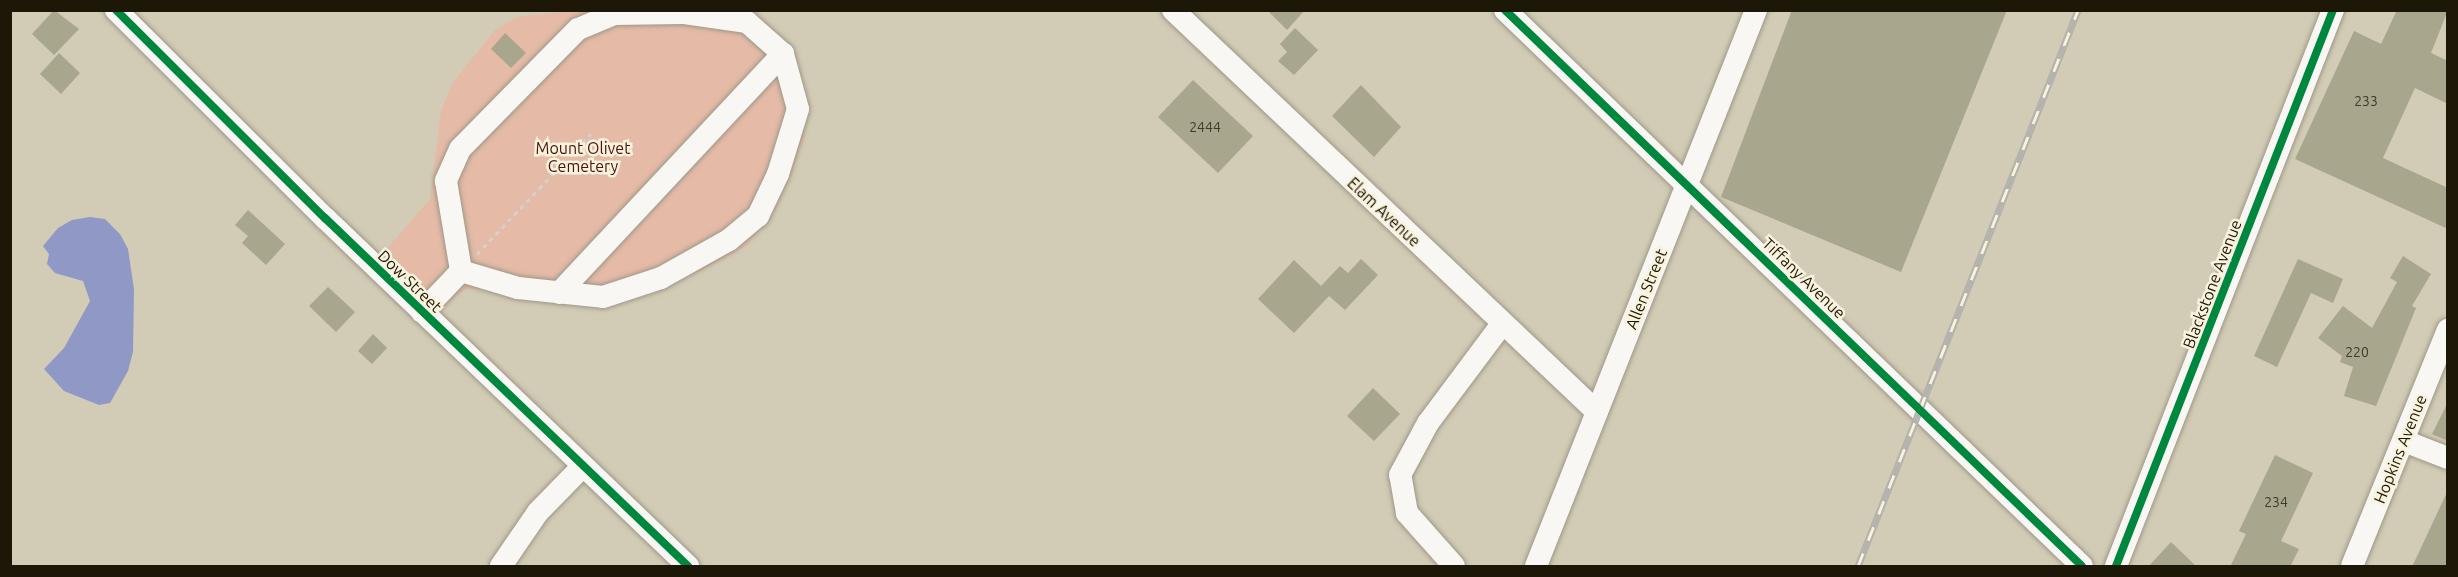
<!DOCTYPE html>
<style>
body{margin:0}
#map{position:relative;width:2458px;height:577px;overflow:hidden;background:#d2cbb5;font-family:Ubuntu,sans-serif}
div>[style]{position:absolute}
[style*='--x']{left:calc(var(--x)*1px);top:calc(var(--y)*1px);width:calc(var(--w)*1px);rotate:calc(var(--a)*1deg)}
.green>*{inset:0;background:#e5baa7}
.water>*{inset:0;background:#9099c6}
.building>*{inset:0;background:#a8a68c}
.path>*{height:3px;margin-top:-1.5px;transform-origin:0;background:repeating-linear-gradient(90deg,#d4d1ca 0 4.5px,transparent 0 9px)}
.roads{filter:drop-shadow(0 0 2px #9d9887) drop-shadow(0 0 2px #9d9887)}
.minor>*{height:22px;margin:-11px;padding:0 11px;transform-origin:11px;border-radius:11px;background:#f8f7f4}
.rail>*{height:7px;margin-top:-3.5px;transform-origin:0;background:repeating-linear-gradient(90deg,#f9f3de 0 14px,#b3b2ac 0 28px);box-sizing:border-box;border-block:2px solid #b3b2ac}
.cycleway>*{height:8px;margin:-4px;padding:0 4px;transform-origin:4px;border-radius:4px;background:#00873e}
span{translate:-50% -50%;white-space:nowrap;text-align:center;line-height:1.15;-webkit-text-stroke:5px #f9f3de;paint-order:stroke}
.number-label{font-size:14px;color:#3f3b28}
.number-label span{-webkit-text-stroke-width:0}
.park-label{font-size:16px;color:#4a140a}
.street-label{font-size:16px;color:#1c1707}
.frame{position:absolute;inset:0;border:12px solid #1c1707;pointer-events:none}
</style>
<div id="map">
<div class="green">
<div style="clip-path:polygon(582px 10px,746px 11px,771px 26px,792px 53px,802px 84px,805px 135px,792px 173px,774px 213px,747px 245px,711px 266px,654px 290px,466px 289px,450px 300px,442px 313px,384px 252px,430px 199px,441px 111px,452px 84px,494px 31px,517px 17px)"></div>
</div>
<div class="water">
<div style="clip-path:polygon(90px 217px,105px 219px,120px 234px,128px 249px,134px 289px,133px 352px,128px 371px,110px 403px,99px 405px,64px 391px,44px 369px,64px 348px,90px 301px,83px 281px,55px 273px,47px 264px,49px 254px,43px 246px,58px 228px,72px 220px)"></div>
</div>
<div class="building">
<div style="clip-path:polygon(54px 10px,79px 29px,54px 55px,32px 34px)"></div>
<div style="clip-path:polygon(1267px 10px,1305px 10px,1287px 30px)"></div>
<div style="clip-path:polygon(1792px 10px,2007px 10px,1901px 272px,1721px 197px)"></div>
<div style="clip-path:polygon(2397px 10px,2448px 10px,2431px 53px,2448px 61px,2448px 104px,2415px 88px,2383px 158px,2448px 188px,2448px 229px,2295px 159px,2354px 31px,2381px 44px)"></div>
<div style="clip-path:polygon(1295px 28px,1318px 50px,1294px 75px,1278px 61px,1287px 52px,1280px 44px)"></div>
<div style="clip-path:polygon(505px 33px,526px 53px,511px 68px,491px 49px)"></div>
<div style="clip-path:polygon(59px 53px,80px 73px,61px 94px,40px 74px)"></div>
<div style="clip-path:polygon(1193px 80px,1253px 136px,1218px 173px,1158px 117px)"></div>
<div style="clip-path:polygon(1361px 85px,1401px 127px,1374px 157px,1332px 116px)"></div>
<div style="clip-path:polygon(248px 210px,285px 244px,266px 265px,242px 243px,248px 236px,235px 225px)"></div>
<div style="clip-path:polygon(2403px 256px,2431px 274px,2412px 306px,2416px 308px,2376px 406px,2344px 396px,2353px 367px,2340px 362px,2342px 356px,2318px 338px,2343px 306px,2372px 328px,2397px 282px,2390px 278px)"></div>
<div style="clip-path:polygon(1361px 259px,1378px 275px,1345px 310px,1329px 296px,1294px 333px,1258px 299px,1294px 260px,1321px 286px,1340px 266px,1348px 273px)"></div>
<div style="clip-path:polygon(2298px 259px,2343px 279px,2333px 303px,2311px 293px,2277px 367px,2254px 356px)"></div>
<div style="clip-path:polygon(328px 287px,355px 312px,336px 332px,309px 306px)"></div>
<div style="clip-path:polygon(373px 334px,387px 348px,372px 364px,358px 351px)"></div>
<div style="clip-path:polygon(1373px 388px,1400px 414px,1374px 441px,1347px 416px)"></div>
<div style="clip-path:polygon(2448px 402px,2448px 441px,2432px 434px)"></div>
<div style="clip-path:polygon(2275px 455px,2313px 473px,2281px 541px,2299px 549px,2290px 567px,2230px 567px,2246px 534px,2239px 531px)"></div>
<div style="clip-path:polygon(2448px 490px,2448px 567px,2412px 567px)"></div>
<div style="clip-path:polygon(2171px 542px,2197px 567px,2148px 567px)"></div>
</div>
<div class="path">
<div style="--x:477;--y:254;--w:166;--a:-46.5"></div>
</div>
<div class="roads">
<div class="minor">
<div style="--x:116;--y:10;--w:295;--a:44.9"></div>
<div style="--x:325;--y:218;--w:503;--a:43.79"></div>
<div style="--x:1173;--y:10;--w:584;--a:43.47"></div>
<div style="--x:1505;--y:10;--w:801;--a:43.94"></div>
<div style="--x:559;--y:293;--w:328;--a:-46.9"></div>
<div style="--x:422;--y:312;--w:57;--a:-46.4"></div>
<div style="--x:461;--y:271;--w:59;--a:16.6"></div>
<div style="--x:518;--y:288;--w:85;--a:6"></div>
<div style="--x:603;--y:297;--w:61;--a:-18.1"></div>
<div style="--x:661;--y:278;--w:78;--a:-29.2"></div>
<div style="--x:729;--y:240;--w:38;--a:-40"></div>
<div style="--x:758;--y:216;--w:47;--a:-64.5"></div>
<div style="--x:778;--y:174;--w:68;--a:-72.9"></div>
<div style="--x:798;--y:109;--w:57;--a:-105.3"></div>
<div style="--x:783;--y:54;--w:48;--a:-138.4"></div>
<div style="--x:747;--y:22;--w:65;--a:-172"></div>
<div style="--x:683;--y:13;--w:69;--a:179.2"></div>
<div style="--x:614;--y:14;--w:39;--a:157"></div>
<div style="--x:578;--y:29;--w:168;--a:134.5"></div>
<div style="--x:460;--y:149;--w:35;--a:114"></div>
<div style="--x:446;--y:181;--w:91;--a:80.5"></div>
<div style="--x:2404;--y:441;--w:47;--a:21.1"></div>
<div style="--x:501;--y:566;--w:65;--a:-55.6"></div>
<div style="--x:538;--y:512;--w:64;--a:-45.6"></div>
<div style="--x:1454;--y:566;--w:71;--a:-131.6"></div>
<div style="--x:1407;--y:513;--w:39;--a:-100"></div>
<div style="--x:1400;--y:475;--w:59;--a:-61.7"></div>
<div style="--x:1428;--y:423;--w:124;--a:-53.2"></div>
<div style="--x:1536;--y:566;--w:598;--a:-68.41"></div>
<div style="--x:2116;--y:566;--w:597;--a:-68.68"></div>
<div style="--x:2352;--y:566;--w:255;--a:-67.9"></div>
</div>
</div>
<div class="rail">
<div style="--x:1858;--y:566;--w:598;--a:-68.41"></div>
</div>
<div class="cycleway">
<div style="--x:116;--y:10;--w:295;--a:44.9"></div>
<div style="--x:325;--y:218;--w:503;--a:43.79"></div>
<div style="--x:1505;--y:10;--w:801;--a:43.94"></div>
<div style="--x:2116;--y:566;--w:597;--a:-68.68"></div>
</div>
<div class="number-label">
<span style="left:2366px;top:101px">233</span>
<span style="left:1205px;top:127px">2444</span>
<span style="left:2357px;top:352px">220</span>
<span style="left:2276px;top:502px">234</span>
</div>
<div class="park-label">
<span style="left:583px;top:157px">Mount Olivet<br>Cemetery</span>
</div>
<div class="street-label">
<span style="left:1384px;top:212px;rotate:43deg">Elam Avenue</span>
<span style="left:1804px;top:278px;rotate:44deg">Tiffany Avenue</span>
<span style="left:410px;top:281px;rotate:44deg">Dow Street</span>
<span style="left:2212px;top:284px;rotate:-69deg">Blackstone Avenue</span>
<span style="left:1646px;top:289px;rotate:-68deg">Allen Street</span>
<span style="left:2400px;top:449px;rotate:-68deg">Hopkins Avenue</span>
</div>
<div class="frame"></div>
</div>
